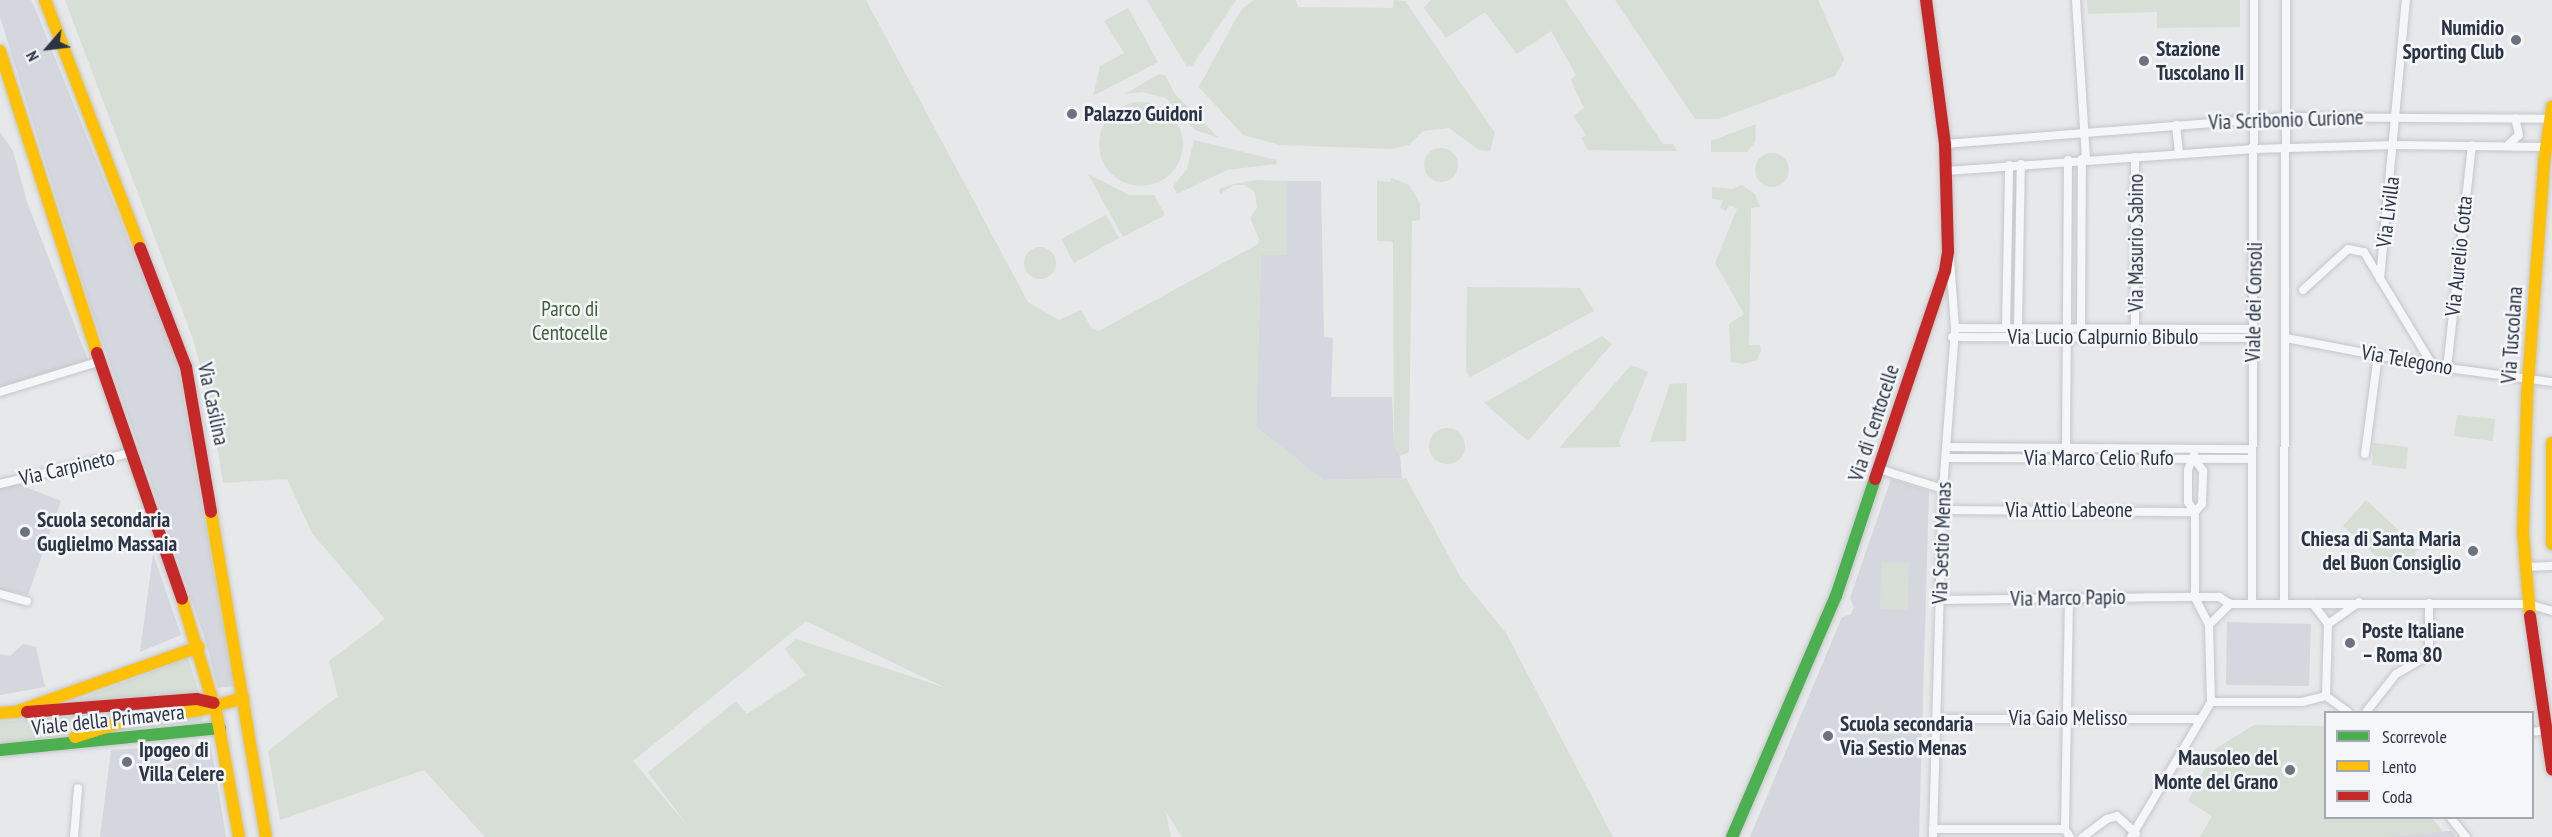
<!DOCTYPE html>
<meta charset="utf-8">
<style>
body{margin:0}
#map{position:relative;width:2552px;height:837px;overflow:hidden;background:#e6e8ea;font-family:"PT Sans Narrow",sans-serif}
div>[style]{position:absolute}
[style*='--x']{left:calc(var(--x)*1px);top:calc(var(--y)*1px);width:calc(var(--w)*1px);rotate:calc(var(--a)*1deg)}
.built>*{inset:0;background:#d4d7dd}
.green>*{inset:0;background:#d6ded6}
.round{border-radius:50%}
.roads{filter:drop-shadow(0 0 2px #c4c6c8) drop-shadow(0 0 2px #c4c6c8)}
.street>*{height:8px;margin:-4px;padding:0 4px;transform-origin:4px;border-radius:4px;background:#f5f6f7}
.fast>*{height:12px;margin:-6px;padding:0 6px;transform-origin:6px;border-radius:6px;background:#4caf50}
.slow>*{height:12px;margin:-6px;padding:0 6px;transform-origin:6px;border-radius:6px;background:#ffc107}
.jam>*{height:12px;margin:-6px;padding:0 6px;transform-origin:6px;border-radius:6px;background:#c62828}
.dots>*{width:16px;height:16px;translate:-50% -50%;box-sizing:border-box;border:3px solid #f4f6f9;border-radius:50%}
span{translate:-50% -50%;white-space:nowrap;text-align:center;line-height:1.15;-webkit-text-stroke:5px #f4f6f9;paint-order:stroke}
.poi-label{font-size:21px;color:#2b3445;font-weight:700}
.right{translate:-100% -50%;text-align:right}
.left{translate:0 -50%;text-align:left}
.street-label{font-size:21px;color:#2b3445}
.park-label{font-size:21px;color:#3f6138}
.legend{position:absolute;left:2324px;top:711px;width:210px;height:108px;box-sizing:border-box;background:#f4f6f9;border:2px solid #a4a8b1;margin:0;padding:8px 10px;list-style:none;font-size:18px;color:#2b3445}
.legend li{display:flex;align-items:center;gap:12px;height:30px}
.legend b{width:30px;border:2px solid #a4a8b1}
.north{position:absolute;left:18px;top:18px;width:60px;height:60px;-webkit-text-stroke:4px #f4f6f9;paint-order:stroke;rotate:242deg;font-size:16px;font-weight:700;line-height:24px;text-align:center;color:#2b3445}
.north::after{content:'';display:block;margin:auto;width:21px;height:27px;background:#2b3445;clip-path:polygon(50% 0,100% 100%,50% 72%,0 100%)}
</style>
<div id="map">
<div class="built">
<div style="clip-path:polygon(0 0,31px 0,34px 6px,177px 360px,234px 686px,218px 688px,205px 639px,88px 300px,0 17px)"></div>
<div style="clip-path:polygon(0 132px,13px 151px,27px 202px,88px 360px,0 387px)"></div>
<div style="clip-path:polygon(1287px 181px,1321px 181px,1324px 337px,1333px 338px,1331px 397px,1392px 397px,1394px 444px,1400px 456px,1402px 478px,1323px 480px,1256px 427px,1261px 255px,1287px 254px)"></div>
<div style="clip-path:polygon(1891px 479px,1929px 491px,1919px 837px,1750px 837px,1842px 617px,1851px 614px,1854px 607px,1850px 598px)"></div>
<div style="clip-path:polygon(18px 484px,61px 501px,28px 595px,0 589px,0 488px)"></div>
<div style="clip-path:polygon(153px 554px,181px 635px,140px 652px)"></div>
<div style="clip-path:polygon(2227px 622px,2311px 624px,2309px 686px,2226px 685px)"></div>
<div style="clip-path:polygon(23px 644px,36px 647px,45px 687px,0 695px,0 654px,10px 656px)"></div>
<div style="clip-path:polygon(210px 740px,226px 837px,100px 837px,111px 750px,202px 744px)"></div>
<div style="clip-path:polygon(2451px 831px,2456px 837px,2384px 837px,2385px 835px)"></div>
</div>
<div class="green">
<div style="clip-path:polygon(evenodd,65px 0,866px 0,1028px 302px,1059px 320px,1081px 310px,1092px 329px,1099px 331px,1258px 244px,1259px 239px,1250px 218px,1257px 208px,1255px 192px,1245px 185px,1234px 185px,1220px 194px,1219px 189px,1234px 184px,1256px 180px,1287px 181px,1287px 255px,1261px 255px,1256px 427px,1323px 480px,1406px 478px,1461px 578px,1506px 633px,1613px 837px,1182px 837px,1165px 810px,1171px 837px,485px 837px,424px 770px,280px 820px,268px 751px,338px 696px,329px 661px,385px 619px,312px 533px,287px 479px,223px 483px,210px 401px,193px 339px,65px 0,806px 621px,946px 688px,796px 639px,785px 649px,806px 675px,747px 714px,736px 701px,648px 772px,689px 828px,633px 761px,806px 621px)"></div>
<div style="clip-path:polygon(1147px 0,1236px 0,1192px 66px,1187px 67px)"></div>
<div style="clip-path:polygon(1254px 0,1296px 0,1298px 7px,1393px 8px,1394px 0,1405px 1px,1495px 133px,1490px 151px,1479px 150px,1449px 128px,1423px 131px,1409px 145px,1391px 149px,1280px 145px,1243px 135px,1199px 87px,1233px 24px,1243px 8px)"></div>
<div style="clip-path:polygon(1431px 0,1565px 0,1663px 144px,1673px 144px,1677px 151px,1588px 150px,1581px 138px,1586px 135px,1573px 116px,1584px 108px,1571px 80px,1576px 75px,1551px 31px,1517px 54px,1485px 12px,1446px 38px,1424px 8px)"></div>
<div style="clip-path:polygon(1615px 0,1818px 0,1844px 59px,1835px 76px,1718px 119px,1695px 119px)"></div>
<div style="clip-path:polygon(2087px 0,2240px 0,2240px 27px,2157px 28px,2157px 12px,2088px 14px)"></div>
<div style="clip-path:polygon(1128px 8px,1158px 62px,1093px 96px,1100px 66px,1124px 53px,1104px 21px)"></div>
<div style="clip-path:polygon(1159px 74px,1165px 75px,1175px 94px,1219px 138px,1195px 130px,1166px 98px,1142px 92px,1125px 94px)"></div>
<div class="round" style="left:1099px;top:102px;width:84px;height:84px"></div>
<div style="clip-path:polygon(1756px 124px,1755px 142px,1747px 152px,1711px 152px,1711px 141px)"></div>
<div style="clip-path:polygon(1194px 140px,1276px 160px,1277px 164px,1227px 170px,1177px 194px,1173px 186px,1187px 169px)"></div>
<div class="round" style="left:1424px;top:148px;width:34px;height:34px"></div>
<div class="round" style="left:1755px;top:153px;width:34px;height:34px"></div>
<div style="clip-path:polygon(1088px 174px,1129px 195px,1154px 195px,1165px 215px,1123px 237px)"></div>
<div style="clip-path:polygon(1392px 178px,1409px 185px,1420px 203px,1420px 220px,1412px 221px,1409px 452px,1400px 456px,1394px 444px,1393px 242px,1377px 241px,1377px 181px,1390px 182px)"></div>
<div style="clip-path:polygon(1742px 185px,1755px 194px,1760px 207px,1751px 208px,1749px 345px,1760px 345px,1761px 350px,1757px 360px,1743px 364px,1731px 362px,1729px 324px,1744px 314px,1715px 263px,1737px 209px,1729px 205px,1726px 211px,1720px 208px,1723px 200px,1712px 199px,1712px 187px,1733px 189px)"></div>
<div style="clip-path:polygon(1106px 215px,1119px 238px,1074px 263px,1061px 239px)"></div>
<div class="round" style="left:1024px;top:247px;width:32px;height:32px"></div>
<div style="clip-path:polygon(1467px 287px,1580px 288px,1594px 311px,1470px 377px,1466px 371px)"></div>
<div style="clip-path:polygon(1602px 336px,1612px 344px,1528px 441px,1484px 403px)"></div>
<div style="clip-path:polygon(1631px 365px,1648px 372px,1619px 442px,1621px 447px,1559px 448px)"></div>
<div style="clip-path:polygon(1687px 383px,1686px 441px,1650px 442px,1670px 384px)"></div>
<div style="clip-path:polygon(2457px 415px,2495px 419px,2493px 441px,2454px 436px)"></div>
<div class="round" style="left:1429px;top:428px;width:36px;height:36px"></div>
<div style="clip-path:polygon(2374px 443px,2408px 447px,2406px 469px,2372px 465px)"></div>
<div style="clip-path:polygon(2366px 500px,2419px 549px,2396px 574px,2343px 526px)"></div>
<div style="clip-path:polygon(1881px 562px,1909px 563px,1908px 610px,1880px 609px)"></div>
<div style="clip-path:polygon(188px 658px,199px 693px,62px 706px)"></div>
<div style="clip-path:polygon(185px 706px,120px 716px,59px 737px,0 743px,0 722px)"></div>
<div style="clip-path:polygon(202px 714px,203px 721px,108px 732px,130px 724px)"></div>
<div style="clip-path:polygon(2254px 725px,2325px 726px,2326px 818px,2432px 818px,2443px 832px,2384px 837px,2200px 837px,2212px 816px,2188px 801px,2215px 749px)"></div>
</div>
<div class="roads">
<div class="street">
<div style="--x:2076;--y:0;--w:159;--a:86.4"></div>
<div style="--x:2176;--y:125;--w:28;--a:84"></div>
<div style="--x:1945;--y:144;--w:342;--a:-4.5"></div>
<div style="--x:2286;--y:117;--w:266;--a:0.4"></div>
<div style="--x:2509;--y:144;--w:13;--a:-42"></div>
<div style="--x:2519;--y:135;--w:17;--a:-103"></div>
<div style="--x:1947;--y:171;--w:308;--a:-4.1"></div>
<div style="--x:2254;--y:149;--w:141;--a:-1.6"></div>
<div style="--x:2395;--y:145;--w:151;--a:0.8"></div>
<div style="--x:2380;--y:279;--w:280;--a:-84.7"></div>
<div style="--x:2303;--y:290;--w:61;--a:-42.3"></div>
<div style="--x:2348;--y:249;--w:16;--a:11"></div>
<div style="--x:2364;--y:252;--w:133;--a:58.8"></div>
<div style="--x:1955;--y:328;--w:298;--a:0.2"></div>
<div style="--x:2006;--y:328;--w:163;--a:-88.9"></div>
<div style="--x:2018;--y:328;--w:164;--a:-89"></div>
<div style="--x:2081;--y:328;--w:169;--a:-89.7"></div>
<div style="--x:2135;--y:334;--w:177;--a:-90"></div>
<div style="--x:1952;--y:337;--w:302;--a:0.2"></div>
<div style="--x:2286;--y:338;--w:150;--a:10.8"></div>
<div style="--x:2433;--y:366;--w:120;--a:7.7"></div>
<div style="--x:2447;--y:368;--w:224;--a:-83.6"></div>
<div style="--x:0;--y:392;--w:106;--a:-17.1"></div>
<div style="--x:1946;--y:447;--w:306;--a:0.4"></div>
<div style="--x:2066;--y:451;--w:291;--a:-89.6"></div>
<div style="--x:2365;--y:454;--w:100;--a:-82.5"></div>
<div style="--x:2194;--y:455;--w:16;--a:112"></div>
<div style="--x:2188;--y:470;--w:32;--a:90"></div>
<div style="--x:2188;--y:502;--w:12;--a:55"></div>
<div style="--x:1946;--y:458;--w:306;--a:0.2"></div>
<div style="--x:1879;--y:469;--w:67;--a:17.4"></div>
<div style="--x:0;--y:484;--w:137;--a:-13.5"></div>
<div style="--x:1943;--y:510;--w:252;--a:0.5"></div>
<div style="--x:2524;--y:567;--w:28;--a:-2"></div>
<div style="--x:0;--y:594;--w:28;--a:15"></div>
<div style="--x:2069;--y:598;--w:231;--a:91"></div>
<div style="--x:2065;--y:829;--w:9;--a:58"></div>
<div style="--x:1941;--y:600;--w:254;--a:-0.7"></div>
<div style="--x:2195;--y:597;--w:85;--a:-90"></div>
<div style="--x:2195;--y:512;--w:11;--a:-49"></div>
<div style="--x:2202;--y:504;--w:33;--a:-88"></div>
<div style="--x:2203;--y:471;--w:16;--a:-125"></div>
<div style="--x:2252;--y:603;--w:603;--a:-89.81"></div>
<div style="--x:2284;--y:603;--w:603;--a:-89.81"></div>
<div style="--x:2313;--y:604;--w:25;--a:53"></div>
<div style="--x:2328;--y:624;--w:72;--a:91.6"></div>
<div style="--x:2328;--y:624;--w:38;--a:-35"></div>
<div style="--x:2209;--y:625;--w:31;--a:-117"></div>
<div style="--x:2195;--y:597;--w:24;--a:0"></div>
<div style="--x:2219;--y:597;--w:13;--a:32"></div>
<div style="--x:2326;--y:696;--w:27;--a:36"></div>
<div style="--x:2211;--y:702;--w:77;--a:-91.5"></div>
<div style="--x:2209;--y:625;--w:30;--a:-45"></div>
<div style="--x:2230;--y:604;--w:298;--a:0"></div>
<div style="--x:2528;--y:604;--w:25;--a:16"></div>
<div style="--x:2211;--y:702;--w:91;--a:0"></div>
<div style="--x:2302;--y:702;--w:25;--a:-14"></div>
<div style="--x:2366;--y:712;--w:48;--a:-51.7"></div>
<div style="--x:2396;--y:674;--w:38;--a:-30"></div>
<div style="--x:2429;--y:655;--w:52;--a:-90"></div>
<div style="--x:1936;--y:719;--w:264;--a:0"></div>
<div style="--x:2532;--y:732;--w:14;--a:-8"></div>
<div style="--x:2451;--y:818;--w:24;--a:52"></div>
<div style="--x:1933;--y:829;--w:132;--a:0"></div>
<div style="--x:74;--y:837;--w:49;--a:-85.3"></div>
<div style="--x:1933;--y:837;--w:348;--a:-88.4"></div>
<div style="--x:1943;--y:489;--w:161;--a:-85.7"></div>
<div style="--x:1955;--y:328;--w:68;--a:-94.2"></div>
<div style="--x:2083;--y:837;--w:30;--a:-37"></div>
<div style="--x:2107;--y:819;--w:10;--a:-17"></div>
<div style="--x:2117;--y:816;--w:26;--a:43"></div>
<div style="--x:2131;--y:837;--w:157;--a:-59.3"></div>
</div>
<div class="fast">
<div style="--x:0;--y:750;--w:221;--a:-5.7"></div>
<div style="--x:1732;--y:837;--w:262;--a:-66.7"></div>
<div style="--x:1836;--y:596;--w:123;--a:-71.6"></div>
</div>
<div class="slow">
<div style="--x:45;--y:0;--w:266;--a:69"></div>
<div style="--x:0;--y:51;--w:317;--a:72.2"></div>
<div style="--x:2552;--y:443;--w:101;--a:90"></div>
<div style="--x:211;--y:512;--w:330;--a:80.4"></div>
<div style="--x:182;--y:599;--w:122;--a:73.3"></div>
<div style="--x:217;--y:716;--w:123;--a:79.7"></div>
<div style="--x:2530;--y:616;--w:83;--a:-94.8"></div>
<div style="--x:2523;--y:533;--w:137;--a:-88.3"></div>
<div style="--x:2527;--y:396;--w:235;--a:-85.8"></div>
<div style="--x:2544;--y:162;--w:56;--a:-81.7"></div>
<div style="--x:0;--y:713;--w:16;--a:-4"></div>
<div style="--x:16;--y:712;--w:194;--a:-19.6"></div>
<div style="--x:75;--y:737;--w:56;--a:-17.8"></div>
<div style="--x:128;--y:720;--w:73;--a:-7.9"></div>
<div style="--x:200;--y:710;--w:45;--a:-15.6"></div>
</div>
<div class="jam">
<div style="--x:140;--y:248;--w:128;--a:68.9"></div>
<div style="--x:186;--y:367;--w:147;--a:80.2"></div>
<div style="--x:97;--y:353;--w:260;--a:70.9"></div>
<div style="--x:1875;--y:479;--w:219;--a:-71.4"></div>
<div style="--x:1945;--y:271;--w:20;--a:-81"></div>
<div style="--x:1948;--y:251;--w:107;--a:-91.6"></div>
<div style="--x:1945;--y:144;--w:145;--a:-97.5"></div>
<div style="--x:2530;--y:616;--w:155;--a:81.8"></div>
<div style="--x:27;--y:712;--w:170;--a:-4.4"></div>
<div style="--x:197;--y:699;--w:17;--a:13"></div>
</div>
</div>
<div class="dots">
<div style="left:2516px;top:40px;background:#6c737f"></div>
<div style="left:2144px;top:61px;background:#6c737f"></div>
<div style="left:1072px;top:114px;background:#6c737f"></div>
<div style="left:25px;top:532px;background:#6c737f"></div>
<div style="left:2473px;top:551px;background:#6c737f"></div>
<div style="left:2350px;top:643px;background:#6c737f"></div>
<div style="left:1828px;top:736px;background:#6c737f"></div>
<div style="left:127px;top:762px;background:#6c737f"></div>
<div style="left:2290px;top:770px;background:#6c737f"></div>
</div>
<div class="poi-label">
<span class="right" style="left:2504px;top:40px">Numidio<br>Sporting Club</span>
<span class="left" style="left:2156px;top:61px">Stazione<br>Tuscolano II</span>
<span class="left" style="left:1084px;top:114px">Palazzo Guidoni</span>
<span class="left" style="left:37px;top:532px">Scuola secondaria<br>Guglielmo Massaia</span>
<span class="right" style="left:2461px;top:551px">Chiesa di Santa Maria<br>del Buon Consiglio</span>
<span class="left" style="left:2362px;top:643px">Poste Italiane<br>– Roma 80</span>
<span class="left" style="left:1840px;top:736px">Scuola secondaria<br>Via Sestio Menas</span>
<span class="left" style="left:139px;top:762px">Ipogeo di<br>Villa Celere</span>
<span class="right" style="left:2278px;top:770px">Mausoleo del<br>Monte del Grano</span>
</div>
<div class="street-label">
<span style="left:2286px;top:120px;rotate:-2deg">Via Scribonio Curione</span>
<span style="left:2388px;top:212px;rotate:-83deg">Via Livilla</span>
<span style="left:2136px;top:243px;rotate:-90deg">Via Masurio Sabino</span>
<span style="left:2459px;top:256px;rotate:-84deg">Via Aurelio Cotta</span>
<span style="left:2254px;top:302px;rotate:-89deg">Viale dei Consoli</span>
<span style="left:2512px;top:335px;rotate:-86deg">Via Tuscolana</span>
<span style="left:2103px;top:337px">Via Lucio Calpurnio Bibulo</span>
<span style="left:2407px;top:360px;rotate:10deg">Via Telegono</span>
<span style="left:213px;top:404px;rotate:78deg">Via Casilina</span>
<span style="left:1874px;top:423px;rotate:-72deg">Via di Centocelle</span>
<span style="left:2099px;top:458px">Via Marco Celio Rufo</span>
<span style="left:67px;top:468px;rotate:-13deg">Via Carpineto</span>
<span style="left:2069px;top:510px">Via Attio Labeone</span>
<span style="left:1942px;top:543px;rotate:-88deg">Via Sestio Menas</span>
<span style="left:2068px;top:598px;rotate:-1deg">Via Marco Papio</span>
<span style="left:2068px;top:718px">Via Gaio Melisso</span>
<span style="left:108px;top:720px;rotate:-6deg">Viale della Primavera</span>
</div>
<div class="park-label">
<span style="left:570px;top:321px">Parco di<br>Centocelle</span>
</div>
<ul class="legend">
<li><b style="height:8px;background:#4caf50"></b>Scorrevole</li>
<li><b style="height:8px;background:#ffc107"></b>Lento</li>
<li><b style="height:8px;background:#c62828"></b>Coda</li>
</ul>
<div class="north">N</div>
</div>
